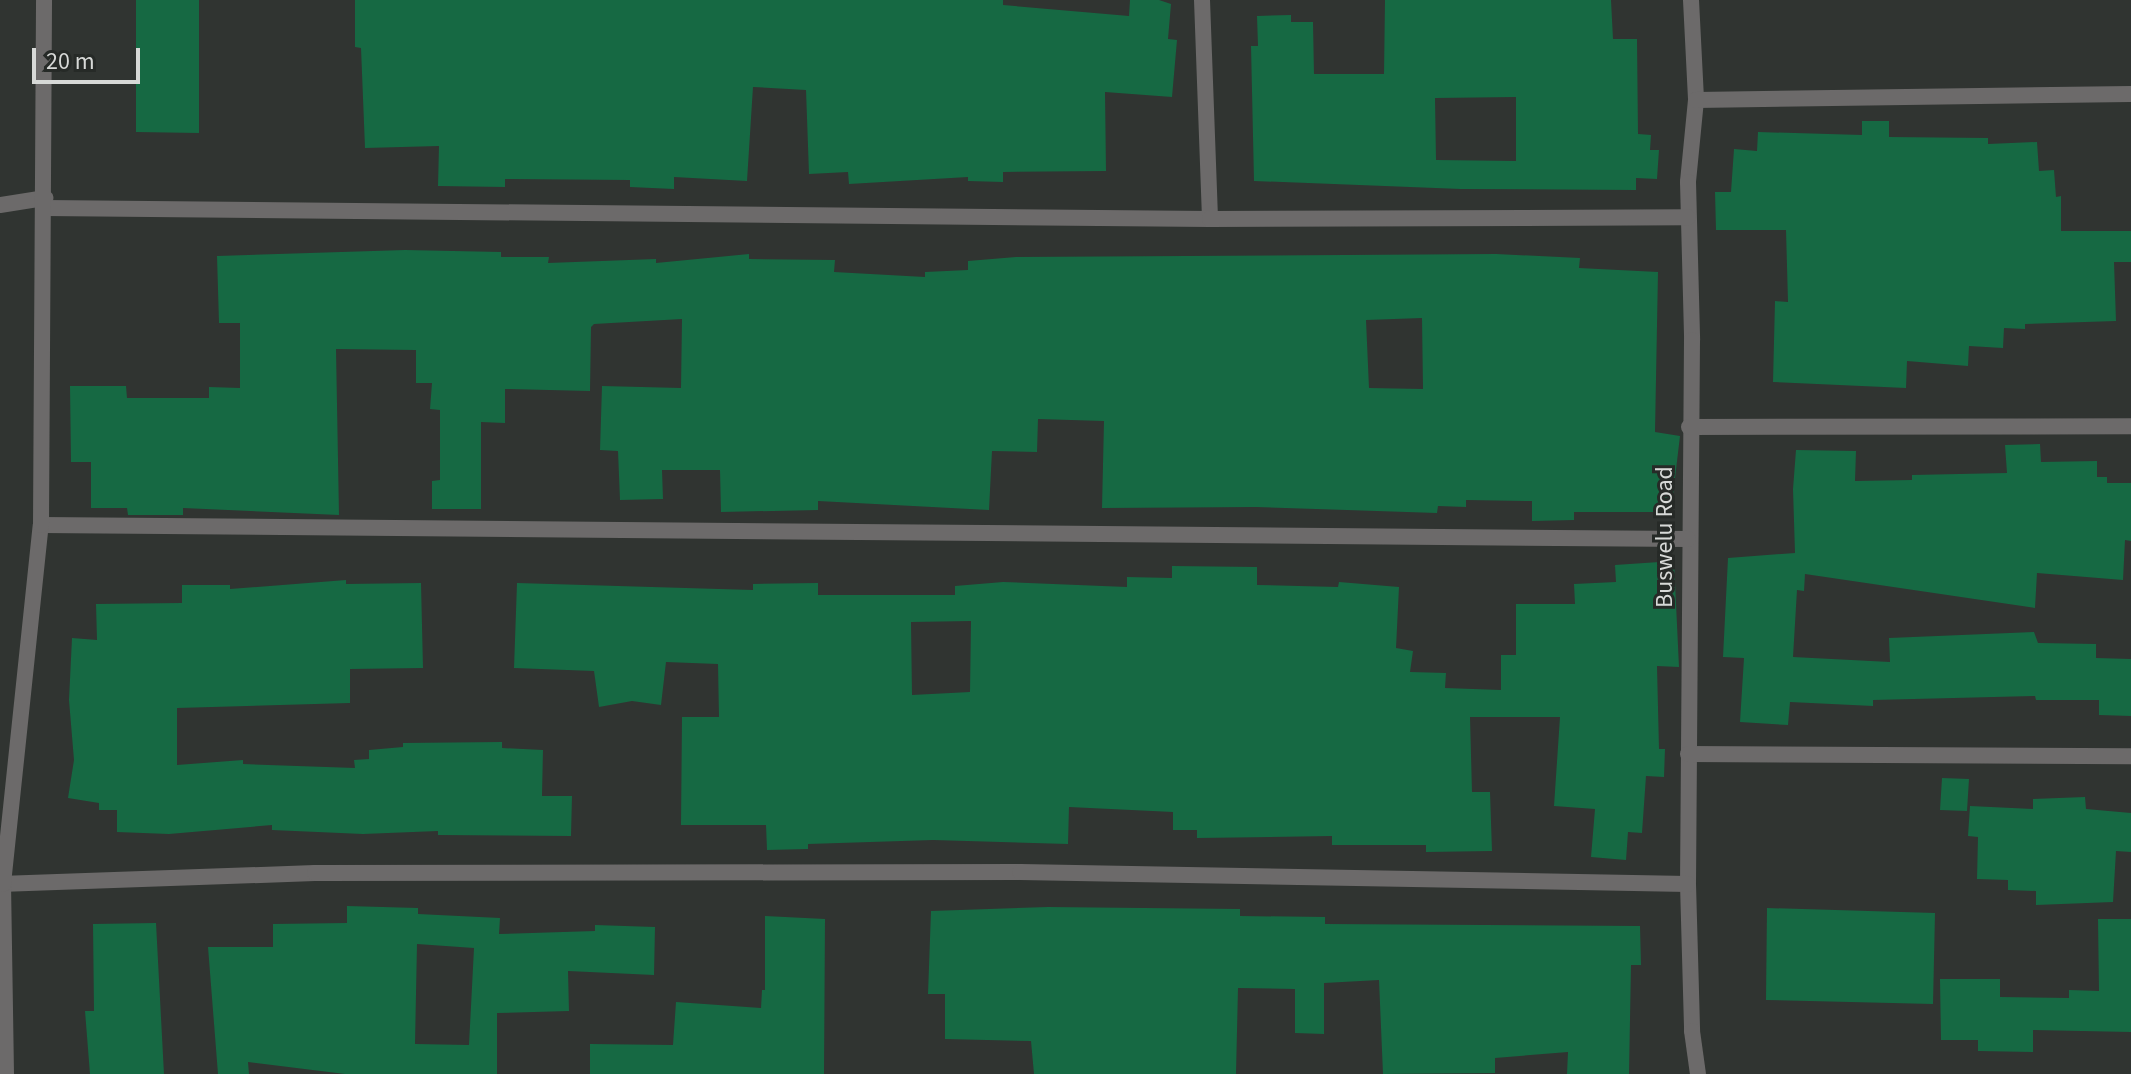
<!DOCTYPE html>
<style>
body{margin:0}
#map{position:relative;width:2131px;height:1074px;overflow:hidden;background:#303431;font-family:"Source Sans 3",sans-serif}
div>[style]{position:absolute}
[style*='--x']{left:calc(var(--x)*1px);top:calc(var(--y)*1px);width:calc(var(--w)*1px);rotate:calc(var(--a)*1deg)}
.building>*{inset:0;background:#166943}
.service>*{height:16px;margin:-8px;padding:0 8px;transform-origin:8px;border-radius:8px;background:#6c6a6a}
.minor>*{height:16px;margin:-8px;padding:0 8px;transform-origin:8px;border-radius:8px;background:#6c6a6a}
span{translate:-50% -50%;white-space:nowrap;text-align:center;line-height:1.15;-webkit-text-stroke:6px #262a27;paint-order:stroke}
.street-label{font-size:24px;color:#d7d9d7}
.scale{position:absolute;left:32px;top:48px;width:108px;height:36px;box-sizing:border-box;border:4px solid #d7d9d7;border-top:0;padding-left:10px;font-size:24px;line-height:28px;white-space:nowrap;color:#d7d9d7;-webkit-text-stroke:6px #262a27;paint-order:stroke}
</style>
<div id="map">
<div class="building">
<div style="clip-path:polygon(136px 0,199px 0,199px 133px,136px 132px)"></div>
<div style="clip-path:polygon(355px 0,1003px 0,1003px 5px,1129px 16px,1130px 0,1159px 0,1171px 4px,1168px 39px,1177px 40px,1172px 97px,1105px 92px,1106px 171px,1003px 172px,1003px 182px,968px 181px,968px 177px,849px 184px,848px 172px,809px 174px,806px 90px,753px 87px,747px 181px,674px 177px,674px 189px,630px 187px,630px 180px,505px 179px,505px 187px,438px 186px,439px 146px,365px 148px,361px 48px,355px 47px)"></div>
<div style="clip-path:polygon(evenodd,1385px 0,1611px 0,1613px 39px,1637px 39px,1638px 134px,1651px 135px,1650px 150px,1659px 150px,1657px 179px,1636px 178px,1636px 190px,1461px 189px,1254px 181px,1251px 46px,1258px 46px,1257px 16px,1291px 15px,1291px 22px,1313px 22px,1314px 74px,1384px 74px,1385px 0,1516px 97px,1516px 161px,1436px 160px,1435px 98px,1516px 97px)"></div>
<div style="clip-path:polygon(1862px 121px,1889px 121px,1889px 137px,1988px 138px,1988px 144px,2037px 142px,2039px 171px,2054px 170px,2056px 197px,2061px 196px,2061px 231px,2131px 231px,2131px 262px,2114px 262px,2116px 321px,2025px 324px,2025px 329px,2004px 328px,2003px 348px,1969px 346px,1968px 366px,1907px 361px,1906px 388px,1773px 382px,1775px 301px,1788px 302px,1786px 230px,1716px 230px,1715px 192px,1731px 192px,1734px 149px,1757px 151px,1758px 132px,1862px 135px)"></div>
<div style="clip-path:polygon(evenodd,405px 250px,501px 252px,501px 257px,549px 257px,548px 263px,656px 259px,656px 263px,749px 254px,749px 259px,835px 260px,834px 272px,925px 277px,925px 272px,968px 270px,968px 261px,1016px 257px,1496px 254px,1580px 258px,1579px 268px,1658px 272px,1655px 432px,1680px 436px,1671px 512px,1574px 512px,1574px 520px,1532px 521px,1532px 501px,1466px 500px,1466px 507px,1438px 506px,1437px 513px,1256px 507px,1102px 508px,1104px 421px,1038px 419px,1037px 452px,992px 451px,989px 510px,818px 501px,818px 510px,721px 512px,720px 470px,662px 470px,663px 499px,620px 500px,618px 451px,600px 450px,602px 386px,681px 388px,682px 319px,594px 324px,591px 327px,590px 391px,505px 389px,505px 423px,481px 422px,481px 509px,432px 509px,432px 481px,440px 480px,440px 410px,430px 409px,432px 383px,416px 383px,416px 350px,336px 349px,339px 515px,183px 508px,183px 515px,128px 515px,127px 508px,91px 508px,91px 462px,71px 462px,70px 386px,126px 386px,127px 398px,209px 398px,209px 387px,240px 388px,240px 323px,219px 323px,217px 256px,405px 250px,1422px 318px,1423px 389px,1369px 388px,1366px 320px,1422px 318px)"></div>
<div style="clip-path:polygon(2040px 444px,2041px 462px,2097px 461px,2097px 477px,2107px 477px,2107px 483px,2131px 483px,2131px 541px,2125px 540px,2123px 580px,2037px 573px,2035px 608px,1805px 574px,1804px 591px,1797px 590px,1793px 657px,1890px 662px,1889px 638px,2034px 632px,2038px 643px,2096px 644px,2096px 658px,2131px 659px,2131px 716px,2099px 715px,2099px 700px,2036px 700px,2035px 696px,1873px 700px,1873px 706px,1790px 702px,1788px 725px,1740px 722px,1744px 658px,1723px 657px,1728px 558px,1795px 553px,1793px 489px,1796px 450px,1856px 451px,1855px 481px,1912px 480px,1912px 475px,2007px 473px,2005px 445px)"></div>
<div style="clip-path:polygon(evenodd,1674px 561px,1679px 667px,1657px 666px,1659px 749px,1665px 749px,1664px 777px,1646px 776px,1642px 833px,1628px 832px,1626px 860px,1591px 857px,1595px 809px,1554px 806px,1560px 717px,1470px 717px,1472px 792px,1490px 792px,1492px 851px,1426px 852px,1426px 845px,1332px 845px,1332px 836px,1197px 838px,1197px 830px,1173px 830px,1173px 812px,1069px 807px,1068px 844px,933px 840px,808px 844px,808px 849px,767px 850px,766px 825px,681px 825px,682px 717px,719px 717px,718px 664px,666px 662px,661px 705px,632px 701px,599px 707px,594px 671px,514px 668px,517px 583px,753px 590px,753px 584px,818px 583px,818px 595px,955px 595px,955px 586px,1003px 582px,1127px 587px,1127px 577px,1172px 578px,1172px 566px,1257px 567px,1257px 585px,1338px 587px,1339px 582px,1399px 587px,1396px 648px,1413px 651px,1410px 672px,1446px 673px,1445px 688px,1501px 690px,1501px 655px,1516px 655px,1516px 604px,1575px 604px,1574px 584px,1616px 582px,1615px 565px,1674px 561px,971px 621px,970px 692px,912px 695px,911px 622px,971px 621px)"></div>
<div style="clip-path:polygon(346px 580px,346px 584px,421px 583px,423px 668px,350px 669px,350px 703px,177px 708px,177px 765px,243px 760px,243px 764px,355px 768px,354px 760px,369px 759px,369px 750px,403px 747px,403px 743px,502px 742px,502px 748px,543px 750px,542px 796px,572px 796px,571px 836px,438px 835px,438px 831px,363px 834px,272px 830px,272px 825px,169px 834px,117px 832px,117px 810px,99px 810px,99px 803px,68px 798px,74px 760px,69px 700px,72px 638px,97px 640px,96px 604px,182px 603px,182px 585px,230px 585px,230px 589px)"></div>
<div style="clip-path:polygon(1942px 778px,1969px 779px,1967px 811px,1940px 810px)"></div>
<div style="clip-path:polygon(2085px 797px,2086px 809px,2131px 813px,2131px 852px,2116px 851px,2113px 902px,2036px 905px,2036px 891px,2008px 890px,2008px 880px,1977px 879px,1978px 837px,1968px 836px,1970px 806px,2033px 809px,2033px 799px)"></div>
<div style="clip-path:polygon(evenodd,347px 906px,418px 908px,418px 914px,500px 918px,499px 934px,595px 931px,595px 925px,655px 927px,654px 975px,568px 971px,569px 1011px,497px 1013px,497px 1074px,345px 1074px,248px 1062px,249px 1074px,218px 1074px,208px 947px,273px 947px,273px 924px,347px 923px,347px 906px,417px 944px,474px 948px,469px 1045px,415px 1044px,417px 944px)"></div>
<div style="clip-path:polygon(1048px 907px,1240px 909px,1240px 916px,1325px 917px,1325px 924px,1640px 926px,1641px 965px,1631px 965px,1629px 1074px,1567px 1074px,1568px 1052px,1495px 1058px,1495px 1073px,1383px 1074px,1379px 980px,1324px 983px,1324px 1034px,1295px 1033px,1295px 989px,1238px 988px,1236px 1074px,1034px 1074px,1031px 1041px,945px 1039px,945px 994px,928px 994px,931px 911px)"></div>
<div style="clip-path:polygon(1767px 908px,1935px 913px,1933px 1004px,1766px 1000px)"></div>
<div style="clip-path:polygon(765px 916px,825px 919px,824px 1074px,590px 1074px,590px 1044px,673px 1045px,676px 1002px,761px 1008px,762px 990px,765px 990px)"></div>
<div style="clip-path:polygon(2098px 919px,2131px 919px,2131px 1032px,2033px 1030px,2033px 1052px,1978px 1051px,1978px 1040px,1941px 1040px,1940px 979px,2000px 979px,2000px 997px,2069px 998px,2069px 990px,2099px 991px)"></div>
<div style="clip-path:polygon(156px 923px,164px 1074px,90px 1074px,85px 1011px,94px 1011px,93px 924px)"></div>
</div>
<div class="service">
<div style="--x:0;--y:205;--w:46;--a:-8.8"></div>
</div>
<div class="minor">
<div style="--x:1202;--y:0;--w:219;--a:87.9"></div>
<div style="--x:1691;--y:0;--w:100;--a:87.1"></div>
<div style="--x:1696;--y:100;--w:82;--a:95.6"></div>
<div style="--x:1688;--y:182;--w:158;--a:88.5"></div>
<div style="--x:1692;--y:340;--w:544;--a:90.42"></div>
<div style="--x:1688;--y:884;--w:147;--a:88.4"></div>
<div style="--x:1692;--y:1031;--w:43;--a:82.1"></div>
<div style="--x:1696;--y:100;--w:435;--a:-0.8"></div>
<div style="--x:44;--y:208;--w:1166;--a:0.54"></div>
<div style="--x:1210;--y:219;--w:478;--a:-0.2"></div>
<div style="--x:1689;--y:427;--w:442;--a:-0.1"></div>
<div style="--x:41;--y:525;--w:1647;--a:0.49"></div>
<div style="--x:1688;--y:754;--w:443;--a:0.3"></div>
<div style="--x:0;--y:884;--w:315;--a:-2"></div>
<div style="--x:315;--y:873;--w:705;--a:-0.08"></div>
<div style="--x:1020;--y:872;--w:668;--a:1.03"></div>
<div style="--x:6;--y:1074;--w:190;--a:-90.9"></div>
<div style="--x:3;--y:884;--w:361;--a:-84"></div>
<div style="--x:41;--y:525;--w:525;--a:-89.67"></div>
</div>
<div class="street-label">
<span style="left:1665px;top:537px;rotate:-90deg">Buswelu Road</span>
</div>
<div class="scale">20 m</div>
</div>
